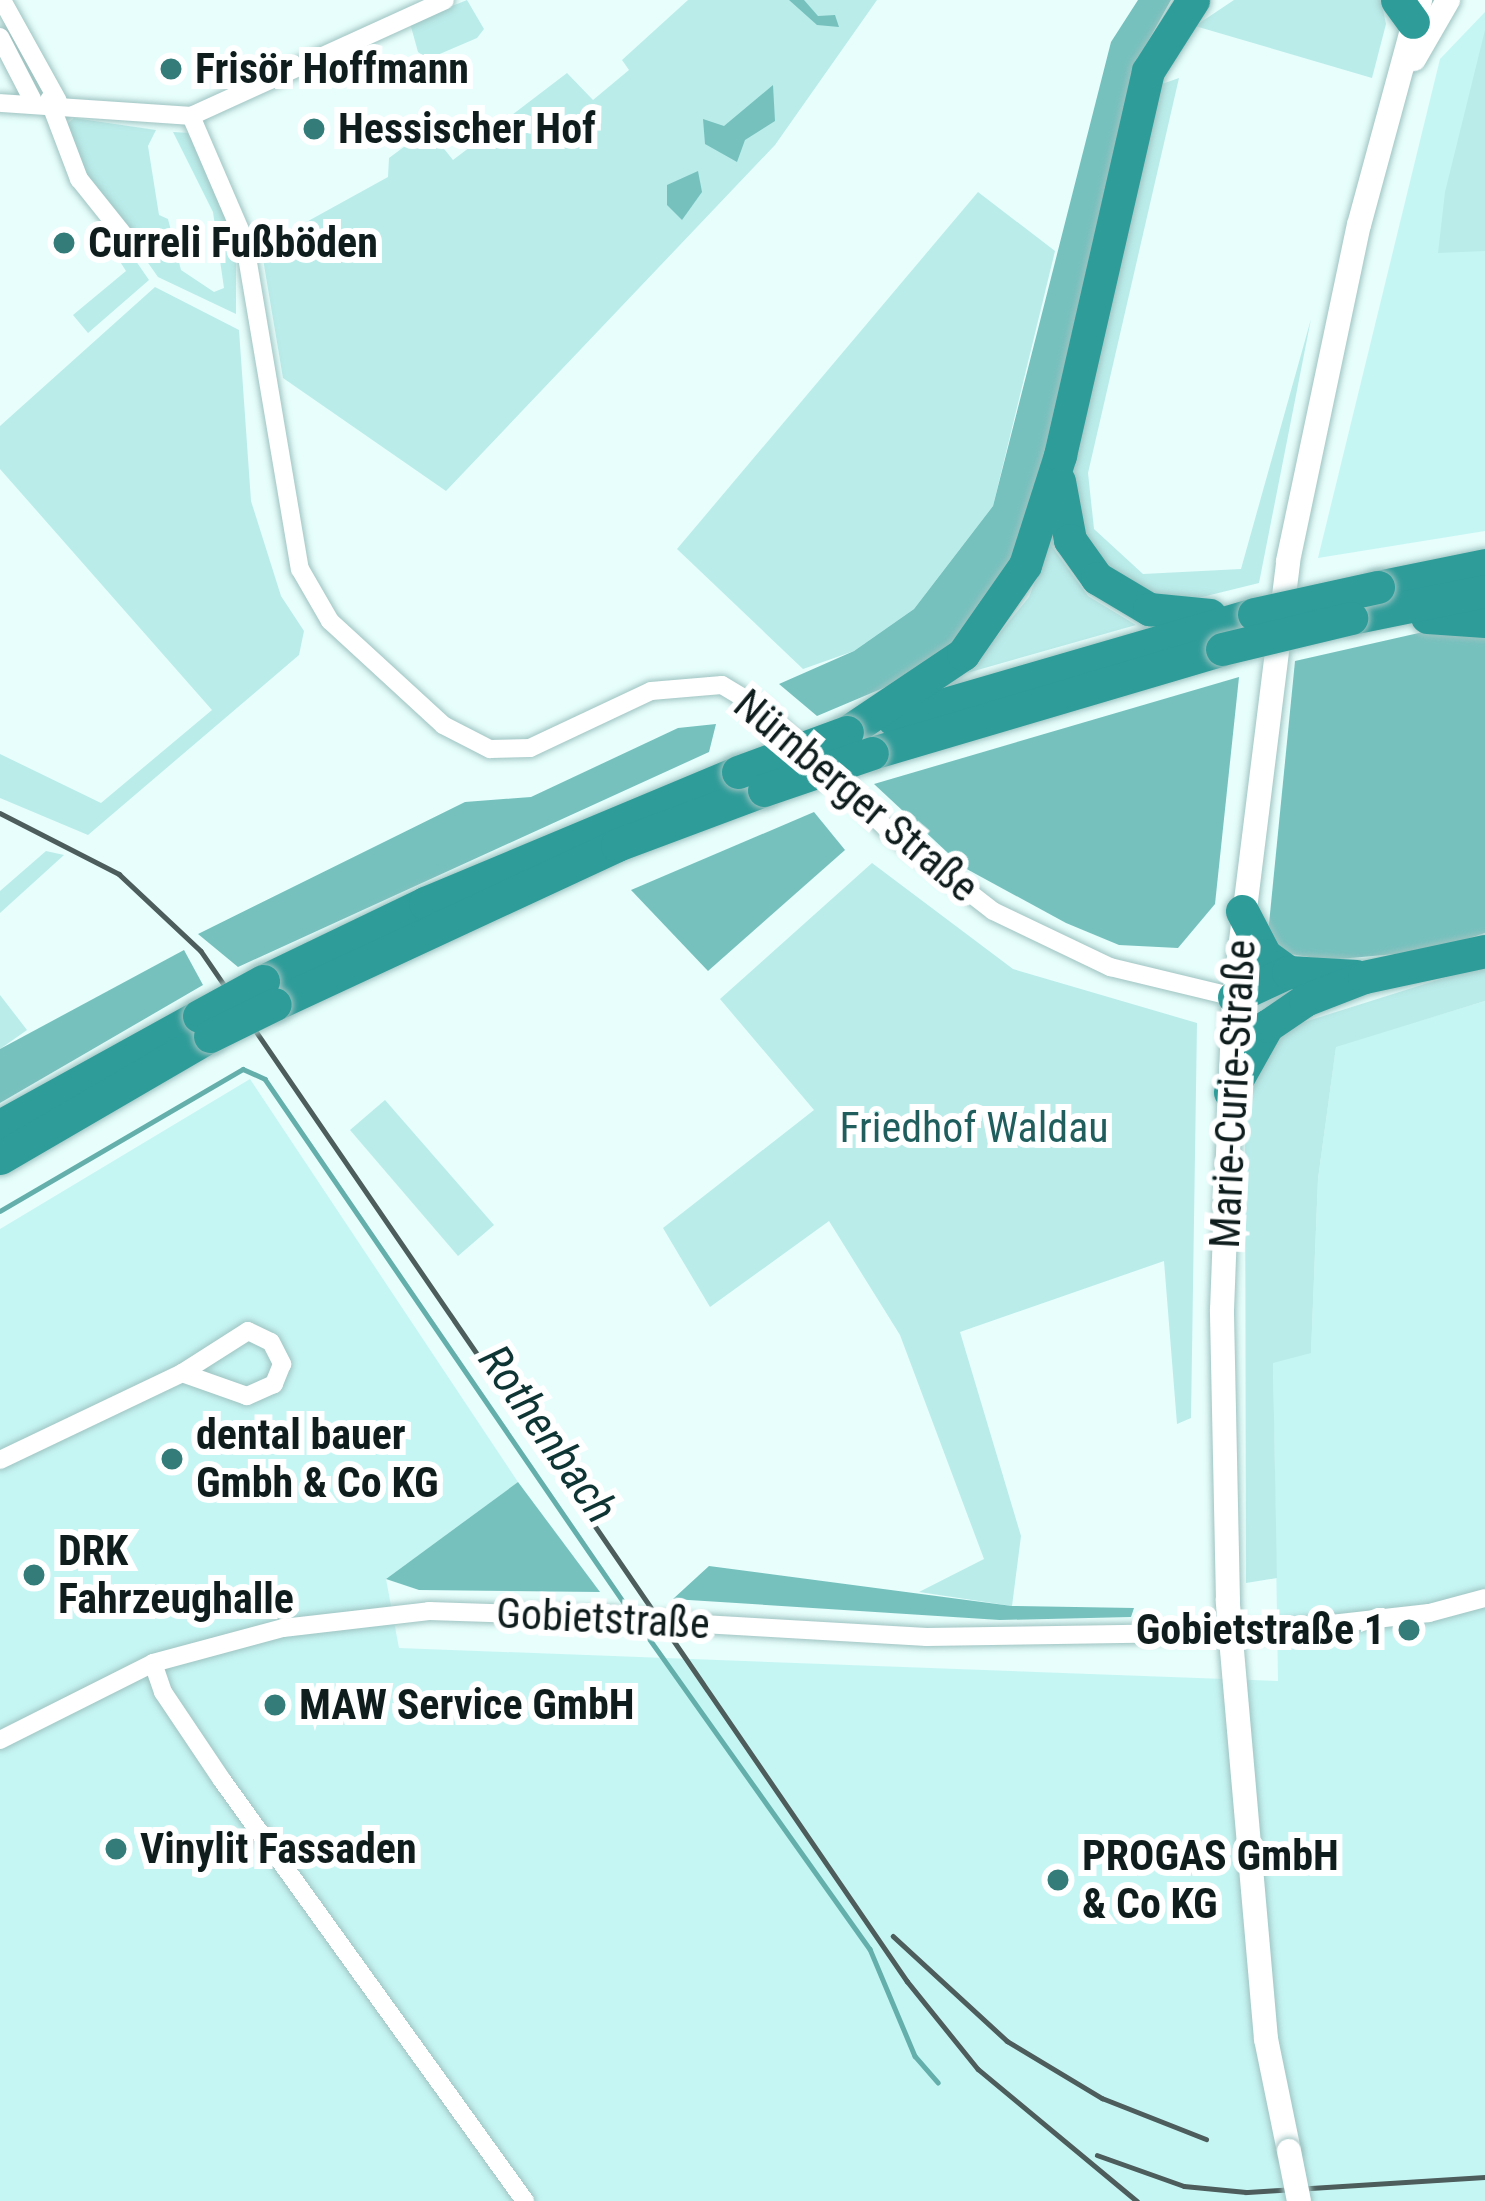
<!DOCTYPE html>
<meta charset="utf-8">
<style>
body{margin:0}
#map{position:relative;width:1485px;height:2201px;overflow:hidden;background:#e7fefc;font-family:"Roboto Condensed",sans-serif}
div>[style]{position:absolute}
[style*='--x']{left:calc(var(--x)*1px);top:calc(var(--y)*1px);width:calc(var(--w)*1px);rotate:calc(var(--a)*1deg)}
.built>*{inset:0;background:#c6f6f4}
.green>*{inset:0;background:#baecea}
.forest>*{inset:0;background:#76c1be}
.stream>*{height:4.5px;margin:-2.25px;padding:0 2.25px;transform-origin:2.25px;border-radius:2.25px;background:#64afac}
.roads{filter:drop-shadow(0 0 3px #9ec3c1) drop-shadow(0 0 3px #9ec3c1)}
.street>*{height:18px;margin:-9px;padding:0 9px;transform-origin:9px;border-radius:9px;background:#fff}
.secondary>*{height:24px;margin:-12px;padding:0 12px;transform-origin:12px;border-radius:12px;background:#fff}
.highway>*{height:33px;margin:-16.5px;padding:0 16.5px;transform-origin:16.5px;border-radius:16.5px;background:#2e9c99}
.rail>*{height:4.5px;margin:-2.25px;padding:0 2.25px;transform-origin:2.25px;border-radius:2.25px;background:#4c5d5c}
.bridges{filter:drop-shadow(0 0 3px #9ec3c1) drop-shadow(0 0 3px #9ec3c1)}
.street-bridge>*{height:18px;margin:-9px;padding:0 9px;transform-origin:9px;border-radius:9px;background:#fff}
.secondary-bridge>*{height:24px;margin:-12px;padding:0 12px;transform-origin:12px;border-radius:12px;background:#fff}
.highway-bridge>*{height:33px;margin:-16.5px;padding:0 16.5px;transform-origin:16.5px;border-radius:16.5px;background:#2e9c99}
.dots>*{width:33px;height:33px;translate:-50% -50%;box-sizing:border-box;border:6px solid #fff;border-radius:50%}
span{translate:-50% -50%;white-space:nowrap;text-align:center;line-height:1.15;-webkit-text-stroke:12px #fff;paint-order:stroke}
.poi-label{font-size:42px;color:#0f1d1d;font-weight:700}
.left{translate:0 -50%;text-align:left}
.right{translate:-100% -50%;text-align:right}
.street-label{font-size:42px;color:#0f1d1d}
.park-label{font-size:42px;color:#1f5e5d}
.water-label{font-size:45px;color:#0e3433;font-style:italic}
</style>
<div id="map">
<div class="built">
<div style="clip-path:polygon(1485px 12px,1485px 531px,1318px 558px,1440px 59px)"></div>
<div style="clip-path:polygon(1485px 1001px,1485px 2201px,0 2201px,0 1229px,250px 1079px,518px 1482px,386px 1579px,399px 1648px,1278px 1681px,1273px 1362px,1311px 1352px,1318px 1179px,1336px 1046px)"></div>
</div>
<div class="green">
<div style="clip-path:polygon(467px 0,484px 29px,477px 38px,428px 59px,418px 52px,410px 23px)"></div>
<div style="clip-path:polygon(688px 0,877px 0,775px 145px,446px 491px,283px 378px,261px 247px,388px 177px,389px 158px,428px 129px,453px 160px,567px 73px,593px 100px,629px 70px,622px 60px)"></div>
<div style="clip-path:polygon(1234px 0,1381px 0,1386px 24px,1372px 78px,1195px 26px)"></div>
<div style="clip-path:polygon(1485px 30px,1485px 251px,1438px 253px,1445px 192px)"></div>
<div style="clip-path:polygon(1179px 78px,1088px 473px,1094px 529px,1143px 574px,1241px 569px,1311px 319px,1259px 583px,1190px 600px,1129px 589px,1083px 534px,1071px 474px,1159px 85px)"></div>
<div style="clip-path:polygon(74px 118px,156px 130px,148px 146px,159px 215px,168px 219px,181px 270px,214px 292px,224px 288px,213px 212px,173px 132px,190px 133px,236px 242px,236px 314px,158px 277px,84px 172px,66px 125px)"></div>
<div style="clip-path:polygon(978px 192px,1055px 251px,993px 506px,914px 609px,854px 651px,803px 669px,677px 549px)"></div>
<div style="clip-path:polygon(129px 251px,149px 280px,88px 333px,73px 315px,126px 271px,119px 260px)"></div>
<div style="clip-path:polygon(155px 287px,239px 330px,251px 501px,281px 596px,304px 631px,299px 655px,88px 835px,0 798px,0 754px,101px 803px,212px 710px,0 469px,0 426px)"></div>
<div style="clip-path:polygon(1050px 544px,1088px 596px,1136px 625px,967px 673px,1029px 597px)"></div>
<div style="clip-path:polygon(46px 851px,64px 855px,0 913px,0 891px)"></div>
<div style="clip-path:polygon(872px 863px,1013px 969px,1197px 1023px,1191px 1418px,1177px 1424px,1164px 1261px,960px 1332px,1021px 1536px,1012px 1606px,919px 1592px,984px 1559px,900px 1335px,829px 1221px,710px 1307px,663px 1228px,814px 1110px,720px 999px)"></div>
<div style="clip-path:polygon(1485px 965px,1485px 1001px,1336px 1047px,1318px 1179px,1311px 1353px,1273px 1363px,1277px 1578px,1246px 1583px,1245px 1086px,1282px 1029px)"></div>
<div style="clip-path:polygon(0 995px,27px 1030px,0 1049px)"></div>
<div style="clip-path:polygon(385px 1100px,494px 1225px,458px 1256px,350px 1130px)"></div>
</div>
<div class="forest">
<div style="clip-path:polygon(789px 0,804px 0,818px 16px,835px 15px,839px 27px,817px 25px)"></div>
<div style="clip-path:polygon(1138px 0,1171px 0,1133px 68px,1032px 506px,1006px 577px,973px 626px,926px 670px,817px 716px,779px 684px,854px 651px,914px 609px,993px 506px,1111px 42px)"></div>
<div style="clip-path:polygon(773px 85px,775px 121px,745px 140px,737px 162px,705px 144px,703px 119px,724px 126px)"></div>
<div style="clip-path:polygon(698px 171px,702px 192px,682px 220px,667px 205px,667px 185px)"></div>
<div style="clip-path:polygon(1432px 630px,1485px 634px,1485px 933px,1429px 951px,1328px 960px,1284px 953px,1268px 934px,1295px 661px)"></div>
<div style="clip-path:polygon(1239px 677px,1215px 904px,1178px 948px,1119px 945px,1066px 923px,963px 867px,874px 784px)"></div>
<div style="clip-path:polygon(716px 724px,709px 752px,238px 967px,198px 934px,465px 802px,531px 797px,678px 728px)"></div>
<div style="clip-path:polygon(814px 812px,845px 850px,708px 971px,631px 890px)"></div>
<div style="clip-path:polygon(184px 950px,203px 985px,0 1103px,0 1049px)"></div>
<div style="clip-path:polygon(518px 1482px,600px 1592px,419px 1590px,386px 1579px)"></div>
<div style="clip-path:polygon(709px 1566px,1012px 1606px,1134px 1608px,1131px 1617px,1000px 1620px,673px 1599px)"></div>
</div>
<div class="stream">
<div style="--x:0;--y:1211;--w:281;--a:-30.3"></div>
<div style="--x:243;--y:1069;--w:24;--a:24"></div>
<div style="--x:265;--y:1079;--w:647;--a:55.57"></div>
<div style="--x:641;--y:1627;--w:395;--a:54.6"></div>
<div style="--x:870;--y:1949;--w:116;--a:67.2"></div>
<div style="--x:915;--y:2056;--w:35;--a:49"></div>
</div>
<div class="roads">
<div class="street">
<div style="--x:2;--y:0;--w:115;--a:61"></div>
<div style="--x:0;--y:37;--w:70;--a:62.7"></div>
<div style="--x:49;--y:100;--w:85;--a:69.2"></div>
<div style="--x:79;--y:179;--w:83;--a:51.3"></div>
<div style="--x:0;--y:103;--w:191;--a:3.9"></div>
<div style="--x:191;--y:116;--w:279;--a:-24.5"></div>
<div style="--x:191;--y:116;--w:134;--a:66.7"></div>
<div style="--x:244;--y:239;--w:335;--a:80.4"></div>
<div style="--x:300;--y:569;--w:60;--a:60"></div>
<div style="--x:330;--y:621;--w:154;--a:42.6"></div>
<div style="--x:443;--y:725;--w:53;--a:27.1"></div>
<div style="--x:490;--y:749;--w:40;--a:-1.4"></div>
<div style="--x:530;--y:748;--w:134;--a:-25.2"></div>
<div style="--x:651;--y:691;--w:71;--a:-4.8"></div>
<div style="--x:722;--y:685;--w:47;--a:31"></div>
<div style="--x:762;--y:709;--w:172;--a:43.8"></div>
<div style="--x:886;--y:828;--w:135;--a:37.8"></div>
<div style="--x:993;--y:911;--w:130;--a:25.6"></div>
<div style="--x:1110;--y:967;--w:128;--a:13.6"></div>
<div style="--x:0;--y:1460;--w:202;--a:-25.5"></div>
<div style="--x:182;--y:1373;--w:78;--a:-32.5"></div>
<div style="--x:248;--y:1331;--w:25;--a:26"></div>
<div style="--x:271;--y:1342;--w:25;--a:63"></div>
<div style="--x:282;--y:1364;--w:22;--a:112"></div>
<div style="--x:274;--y:1384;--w:30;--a:156"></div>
<div style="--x:247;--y:1396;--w:69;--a:-160.5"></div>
<div style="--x:668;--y:1622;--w:259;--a:3.3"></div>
<div style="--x:927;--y:1637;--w:333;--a:-0.9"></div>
<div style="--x:1260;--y:1632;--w:170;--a:-6.4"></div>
<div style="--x:1429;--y:1613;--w:58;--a:-15"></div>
<div style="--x:153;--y:1663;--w:31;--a:71"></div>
<div style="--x:163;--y:1692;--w:106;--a:56.2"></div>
<div style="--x:222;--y:1780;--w:519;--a:54.26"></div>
<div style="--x:0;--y:1740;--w:171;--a:-26.7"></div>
<div style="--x:153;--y:1663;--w:135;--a:-15.1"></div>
<div style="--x:283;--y:1628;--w:147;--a:-6.6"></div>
<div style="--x:429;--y:1611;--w:183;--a:1.9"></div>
</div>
<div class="secondary">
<div style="--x:1414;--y:59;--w:68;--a:-60"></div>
<div style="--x:1289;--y:2151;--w:114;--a:-101.6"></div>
<div style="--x:1266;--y:2039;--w:440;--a:-95"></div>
<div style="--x:1228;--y:1601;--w:291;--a:-91.2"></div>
<div style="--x:1222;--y:1310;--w:313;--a:-87.8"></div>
<div style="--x:1234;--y:997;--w:439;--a:-82.9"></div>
<div style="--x:1288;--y:561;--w:343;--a:-78.1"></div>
<div style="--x:1359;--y:225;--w:233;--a:-74.8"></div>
</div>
<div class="highway">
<div style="--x:1397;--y:0;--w:27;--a:54"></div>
<div style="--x:1059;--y:481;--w:60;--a:79.4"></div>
<div style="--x:1070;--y:540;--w:47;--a:54.6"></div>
<div style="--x:1097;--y:578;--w:61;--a:30.8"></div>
<div style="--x:1149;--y:609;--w:61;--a:5.6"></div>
<div style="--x:1378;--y:587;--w:109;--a:-11.6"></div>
<div style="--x:1427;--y:617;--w:58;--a:3.9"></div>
<div style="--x:1351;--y:618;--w:137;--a:-11.4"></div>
<div style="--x:893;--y:719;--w:376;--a:-16.2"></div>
<div style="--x:847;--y:732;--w:140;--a:-33.9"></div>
<div style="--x:963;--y:654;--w:108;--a:-55.1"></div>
<div style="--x:1025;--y:565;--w:115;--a:-72.3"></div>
<div style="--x:1060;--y:455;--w:394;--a:-77.1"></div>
<div style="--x:1148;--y:71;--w:84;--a:-57.6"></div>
<div style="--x:872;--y:753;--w:365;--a:-16.5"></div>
<div style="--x:1242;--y:911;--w:50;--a:62.4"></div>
<div style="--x:1265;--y:955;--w:29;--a:36"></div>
<div style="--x:263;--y:981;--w:180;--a:-25.7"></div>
<div style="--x:425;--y:903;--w:339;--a:-22.7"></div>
<div style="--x:1234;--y:997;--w:60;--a:-24.8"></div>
<div style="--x:1288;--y:972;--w:68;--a:3.4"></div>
<div style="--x:275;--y:1004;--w:377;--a:-24.9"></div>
<div style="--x:617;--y:845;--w:157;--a:-20.5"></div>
<div style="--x:1230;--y:1092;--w:76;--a:-60.7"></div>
<div style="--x:1267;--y:1026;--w:46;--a:-34.4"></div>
<div style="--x:1305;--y:1000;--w:63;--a:-21.3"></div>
<div style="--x:1364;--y:977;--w:124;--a:-12.1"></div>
<div style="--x:0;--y:1126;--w:227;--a:-28.9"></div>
<div style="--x:0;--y:1158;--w:243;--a:-30.2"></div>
</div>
</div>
<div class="rail">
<div style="--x:0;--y:813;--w:134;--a:27.1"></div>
<div style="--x:119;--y:874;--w:112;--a:43.2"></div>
<div style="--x:201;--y:951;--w:1249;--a:55.57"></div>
<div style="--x:907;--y:1981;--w:113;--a:51.1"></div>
<div style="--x:978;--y:2069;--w:207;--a:39.7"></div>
<div style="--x:893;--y:1936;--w:155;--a:42.6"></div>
<div style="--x:1007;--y:2041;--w:111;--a:31"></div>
<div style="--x:1102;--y:2098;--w:112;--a:21.5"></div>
<div style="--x:1097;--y:2155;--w:92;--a:19.6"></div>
<div style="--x:1184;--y:2186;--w:62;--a:5.5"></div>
<div style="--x:1246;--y:2192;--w:239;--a:-3.6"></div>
</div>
<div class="bridges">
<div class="street-bridge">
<div style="--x:612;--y:1617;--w:56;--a:5.1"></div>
</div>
<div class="secondary-bridge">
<div style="--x:1289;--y:2151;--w:51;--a:78.7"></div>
</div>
<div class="highway-bridge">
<div style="--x:1254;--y:614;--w:127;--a:-12.3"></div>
<div style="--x:1222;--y:649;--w:133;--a:-13.5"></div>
<div style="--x:738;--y:772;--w:116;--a:-20.2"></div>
<div style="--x:764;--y:790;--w:114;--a:-18.9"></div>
<div style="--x:199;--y:1016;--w:73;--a:-28.7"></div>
<div style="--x:210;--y:1036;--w:72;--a:-26.2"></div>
</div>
</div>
<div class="dots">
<div style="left:171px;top:69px;background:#337c79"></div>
<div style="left:314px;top:129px;background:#337c79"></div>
<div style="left:64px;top:243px;background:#337c79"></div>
<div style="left:172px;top:1459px;background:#337c79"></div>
<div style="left:34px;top:1575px;background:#337c79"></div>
<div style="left:1409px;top:1630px;background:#337c79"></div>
<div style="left:275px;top:1705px;background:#337c79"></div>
<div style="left:116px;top:1849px;background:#337c79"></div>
<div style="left:1058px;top:1880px;background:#337c79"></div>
</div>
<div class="poi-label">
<span class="left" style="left:195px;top:69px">Frisör Hoffmann</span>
<span class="left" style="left:338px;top:129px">Hessischer Hof</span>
<span class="left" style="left:88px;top:243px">Curreli Fußböden</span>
<span class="left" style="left:196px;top:1459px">dental bauer<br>Gmbh &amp; Co KG</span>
<span class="left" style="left:58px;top:1575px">DRK<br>Fahrzeughalle</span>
<span class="right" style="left:1385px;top:1630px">Gobietstraße 1</span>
<span class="left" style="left:299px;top:1705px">MAW Service GmbH</span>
<span class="left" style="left:140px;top:1849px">Vinylit Fassaden</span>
<span class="left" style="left:1082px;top:1880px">PROGAS GmbH<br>&amp; Co KG</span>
</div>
<div class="street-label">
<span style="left:856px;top:796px;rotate:40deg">Nürnberger Straße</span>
<span style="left:1233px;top:1094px;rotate:-87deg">Marie-Curie-Straße</span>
<span style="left:603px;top:1619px;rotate:3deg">Gobietstraße</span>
</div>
<div class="park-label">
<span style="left:974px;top:1128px">Friedhof Waldau</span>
</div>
<div class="water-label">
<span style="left:548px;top:1434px;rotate:55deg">Rothenbach</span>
</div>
</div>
